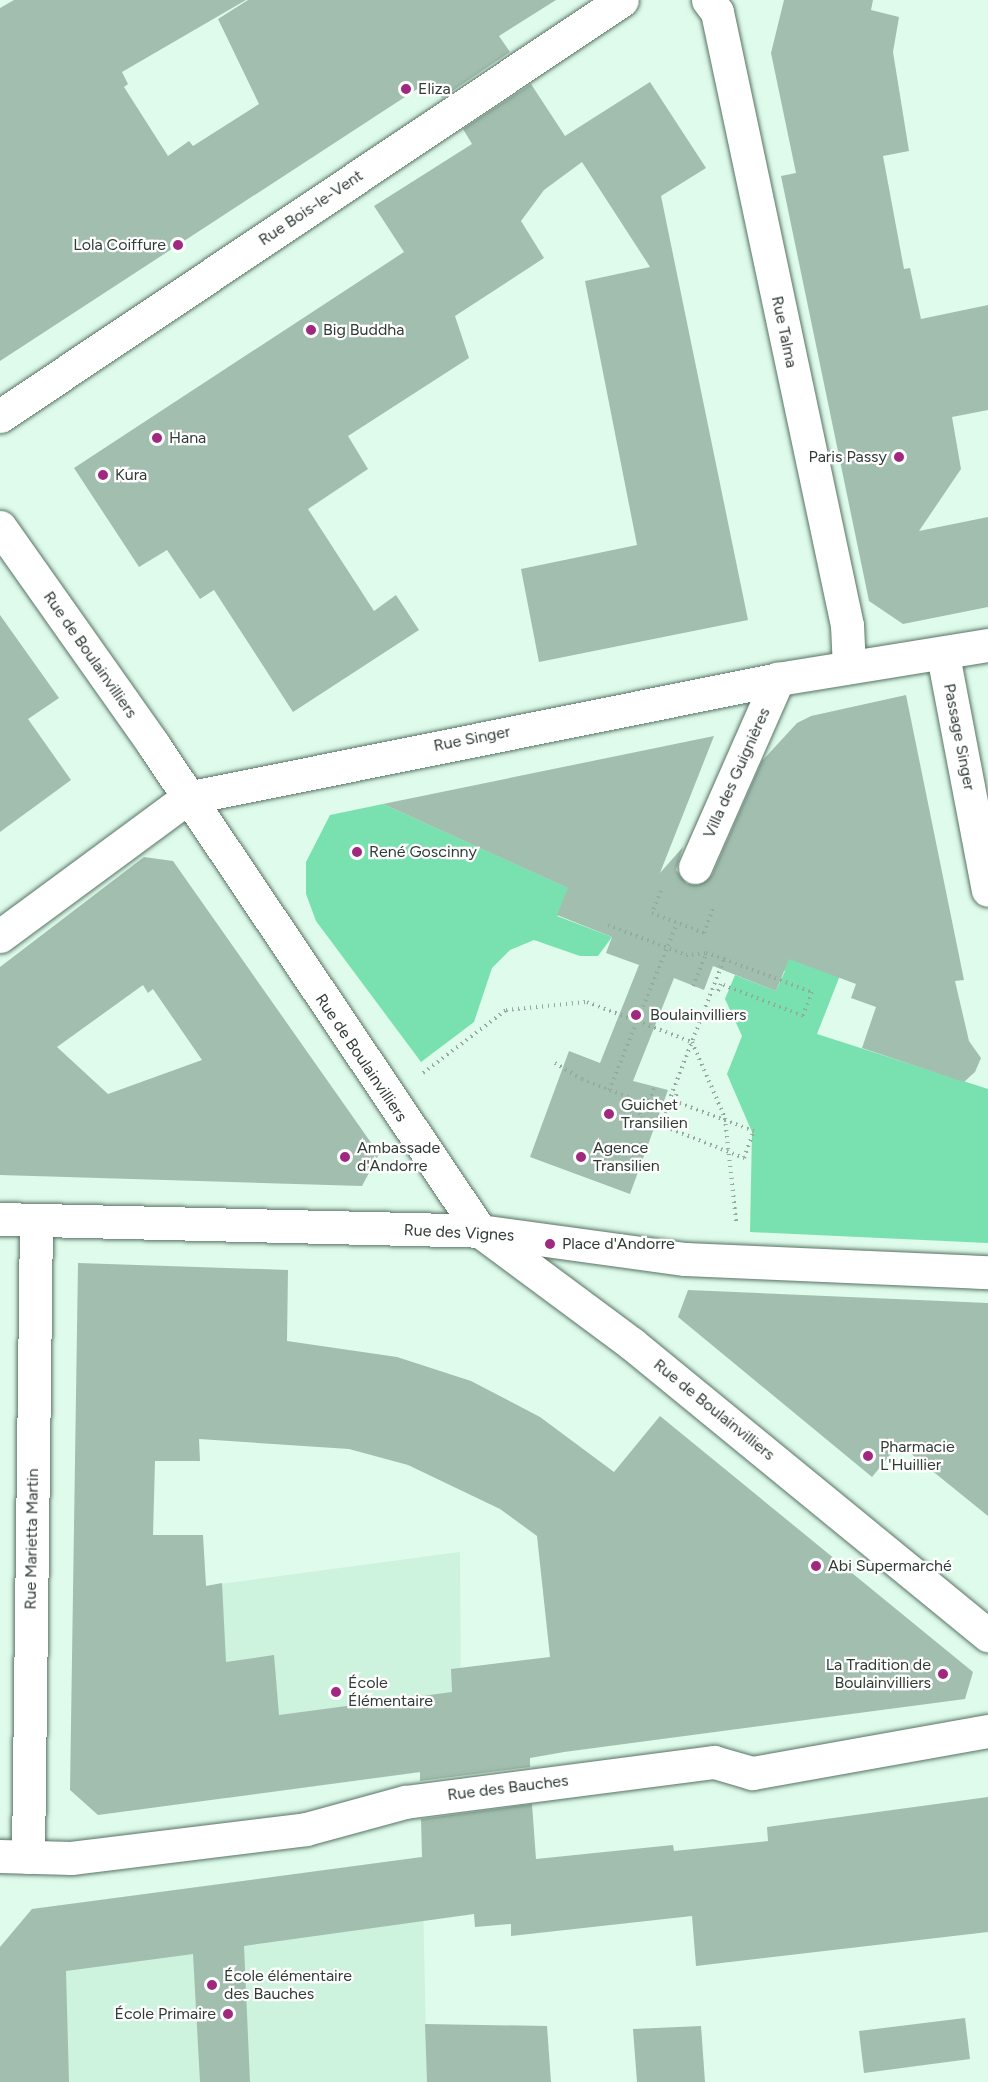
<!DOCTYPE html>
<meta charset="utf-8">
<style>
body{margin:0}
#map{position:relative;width:988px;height:2082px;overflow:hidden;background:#defbeb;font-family:Figtree,sans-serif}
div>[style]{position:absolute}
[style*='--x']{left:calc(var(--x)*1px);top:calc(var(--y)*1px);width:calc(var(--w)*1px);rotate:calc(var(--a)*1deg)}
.built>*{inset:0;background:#cdf2dd}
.green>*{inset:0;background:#79e1af}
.building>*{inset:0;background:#a2beaf}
.path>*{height:4px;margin-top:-2px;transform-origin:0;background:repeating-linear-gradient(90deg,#94aa9e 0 1.5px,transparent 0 6px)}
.roads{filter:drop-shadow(0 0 2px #597365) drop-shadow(0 0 2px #597365)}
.street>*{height:33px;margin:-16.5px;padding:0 16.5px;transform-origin:16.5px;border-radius:16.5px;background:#fff}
.dots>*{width:16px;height:16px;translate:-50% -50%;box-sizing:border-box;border:3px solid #fff;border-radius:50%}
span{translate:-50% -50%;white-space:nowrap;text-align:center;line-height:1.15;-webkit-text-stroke:4.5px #fff;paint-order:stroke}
.poi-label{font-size:16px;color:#303c35}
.left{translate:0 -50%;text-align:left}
.right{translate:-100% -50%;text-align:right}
.street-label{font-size:16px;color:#303c35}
</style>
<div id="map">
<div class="built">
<div style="clip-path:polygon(460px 1552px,461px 1767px,227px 1798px,206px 1586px)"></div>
<div style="clip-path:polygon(422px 1857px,427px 2082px,1px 2082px,0 1947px,32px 1909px)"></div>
</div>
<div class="green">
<div style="clip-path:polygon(383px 804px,584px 895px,557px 916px,612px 937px,598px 956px,580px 956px,534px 940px,510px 950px,492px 968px,474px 1022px,421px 1062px,316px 921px,306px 894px,306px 862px,330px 815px)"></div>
<div style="clip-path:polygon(733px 950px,850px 950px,817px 1034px,988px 1089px,988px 1243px,750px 1232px,752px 1132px,727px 1074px,742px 1036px,725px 999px,735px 975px,776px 991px,785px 971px)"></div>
</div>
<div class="building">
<div style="clip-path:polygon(14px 0,246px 0,122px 72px,128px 84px,124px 87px,168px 156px,189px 141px,193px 146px,259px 104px,218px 19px,248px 0,556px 0,499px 36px,510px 52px,442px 98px,431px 80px,0 361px,0 8px)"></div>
<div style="clip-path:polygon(784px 0,873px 0,871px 10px,899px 17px,893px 52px,909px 151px,883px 156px,904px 269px,910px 268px,921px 319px,988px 305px,988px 410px,952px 417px,961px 469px,919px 531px,988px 517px,988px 607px,903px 624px,869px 601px,781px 176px,796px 173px,771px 53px)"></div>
<div style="clip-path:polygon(650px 82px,706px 168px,661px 196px,748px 620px,539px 662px,521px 569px,637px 545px,585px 281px,650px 267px,582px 162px,544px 190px,521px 221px,544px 258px,455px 316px,469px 358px,348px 436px,368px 469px,308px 509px,374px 611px,396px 595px,419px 630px,293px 712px,214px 590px,200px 599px,167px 550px,139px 567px,74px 468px,404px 252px,374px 206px,472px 144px,463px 129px,531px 84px,565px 136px)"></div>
<div style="clip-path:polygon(0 615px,59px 698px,28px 719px,71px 780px,0 832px)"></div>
<div style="clip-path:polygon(906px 695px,964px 980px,955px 981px,969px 1041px,981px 1058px,975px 1072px,964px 1082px,862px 1048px,876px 1007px,851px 998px,856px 984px,789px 959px,776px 991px,713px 966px,704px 990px,674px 978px,633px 1081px,668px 1090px,630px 1194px,530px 1157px,569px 1051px,600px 1063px,639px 965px,606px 953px,612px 937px,557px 915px,568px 888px,383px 804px,714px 736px,660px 873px,683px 847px,676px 870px,687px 884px,698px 885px,712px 875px,762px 761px,797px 723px,811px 716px)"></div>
<div style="clip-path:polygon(evenodd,144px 857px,173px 861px,379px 1154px,362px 1186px,0 1175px,0 967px,144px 857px,143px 985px,148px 993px,153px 989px,202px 1060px,108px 1094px,57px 1047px,143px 985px)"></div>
<div style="clip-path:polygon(evenodd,78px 1263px,288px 1270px,287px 1341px,397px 1357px,471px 1381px,540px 1417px,614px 1472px,660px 1416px,973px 1672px,965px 1699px,564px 1752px,530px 1758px,530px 1767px,420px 1781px,420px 1772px,98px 1815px,70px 1790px,78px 1263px,199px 1439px,349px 1449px,408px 1465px,500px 1509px,537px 1536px,550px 1657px,451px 1669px,452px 1692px,279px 1715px,274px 1655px,226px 1662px,222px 1583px,206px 1586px,203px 1535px,153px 1535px,155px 1461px,200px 1461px,199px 1439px)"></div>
<div style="clip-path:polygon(688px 1290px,988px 1303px,988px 1516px,899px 1444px,872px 1477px,678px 1317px)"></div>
<div style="clip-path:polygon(988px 1797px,988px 1932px,696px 1966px,692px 1916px,511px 1936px,511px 1924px,475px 1927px,474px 1914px,244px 1946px,250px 2082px,200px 2082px,193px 1954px,66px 1971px,69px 2082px,0 2082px,0 1947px,32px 1909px,422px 1857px,421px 1819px,532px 1804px,536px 1859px,673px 1845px,674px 1851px,768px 1841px,767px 1827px)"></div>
<div style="clip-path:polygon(965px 2018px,970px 2059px,864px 2073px,859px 2031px)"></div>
<div style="clip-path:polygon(425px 2024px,547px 2026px,551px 2082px,427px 2082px)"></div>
<div style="clip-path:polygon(701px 2026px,705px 2082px,637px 2082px,633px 2029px)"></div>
</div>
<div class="path">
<div style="--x:661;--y:891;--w:24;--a:112"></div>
<div style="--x:652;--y:913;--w:56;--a:21"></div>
<div style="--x:704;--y:933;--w:30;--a:-70"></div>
<div style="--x:608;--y:925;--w:84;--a:21"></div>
<div style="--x:686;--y:955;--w:20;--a:-6"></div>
<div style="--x:706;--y:953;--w:19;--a:18"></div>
<div style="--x:724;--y:959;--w:94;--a:20.6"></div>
<div style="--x:812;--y:992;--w:26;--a:111"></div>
<div style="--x:803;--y:1016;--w:88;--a:-158.7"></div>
<div style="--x:721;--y:984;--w:12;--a:114"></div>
<div style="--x:693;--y:986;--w:35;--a:-68"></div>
<div style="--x:555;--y:1063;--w:31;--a:31"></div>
<div style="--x:582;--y:1079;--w:52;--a:21.6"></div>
<div style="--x:630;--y:1098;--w:24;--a:57"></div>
<div style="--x:643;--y:1118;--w:109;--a:21.6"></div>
<div style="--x:744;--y:1158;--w:29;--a:-70"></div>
<div style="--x:754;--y:1131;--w:85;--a:-159.4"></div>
<div style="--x:674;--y:1101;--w:9;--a:-69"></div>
<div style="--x:423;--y:1073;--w:104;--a:-37.2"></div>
<div style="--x:506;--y:1010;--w:81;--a:-5.6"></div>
<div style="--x:587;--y:1002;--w:112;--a:20.9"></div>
<div style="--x:692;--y:1042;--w:83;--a:66.5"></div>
<div style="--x:725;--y:1118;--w:104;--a:83.9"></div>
<div style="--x:609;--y:1090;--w:180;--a:-67.8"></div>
<div style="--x:643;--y:1118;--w:35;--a:-70"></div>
<div style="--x:660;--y:1124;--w:177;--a:-68.8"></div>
</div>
<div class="roads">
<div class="street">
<div style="--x:708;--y:0;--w:15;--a:53"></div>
<div style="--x:717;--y:12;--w:627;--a:78.03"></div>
<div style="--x:847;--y:625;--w:42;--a:87.3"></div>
<div style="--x:0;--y:416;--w:748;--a:-33.78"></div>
<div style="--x:0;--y:527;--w:266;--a:54.8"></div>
<div style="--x:153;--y:744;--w:587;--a:56.12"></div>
<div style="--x:480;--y:1231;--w:189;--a:36.6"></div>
<div style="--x:632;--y:1344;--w:460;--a:39.3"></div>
<div style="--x:943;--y:655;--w:239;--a:79.2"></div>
<div style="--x:695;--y:867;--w:206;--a:-66.2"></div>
<div style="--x:0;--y:936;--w:232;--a:-36.4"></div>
<div style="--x:187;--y:798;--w:603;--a:-11.38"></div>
<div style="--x:778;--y:679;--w:213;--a:-9.2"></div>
<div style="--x:0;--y:1219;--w:480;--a:1.4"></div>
<div style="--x:480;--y:1231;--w:207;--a:7.8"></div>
<div style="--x:685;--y:1259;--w:303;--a:2.5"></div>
<div style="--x:0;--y:1856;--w:71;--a:1.6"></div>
<div style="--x:71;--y:1858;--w:237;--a:-7"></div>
<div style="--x:306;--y:1829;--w:103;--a:-15.3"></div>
<div style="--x:405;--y:1802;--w:312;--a:-7.4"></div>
<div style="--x:714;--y:1762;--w:40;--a:16"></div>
<div style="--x:752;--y:1773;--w:240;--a:-10.1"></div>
<div style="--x:28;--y:1857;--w:636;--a:-89.28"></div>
</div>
</div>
<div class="dots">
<div style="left:406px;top:89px;background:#a0287f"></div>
<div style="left:178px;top:245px;background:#a0287f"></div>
<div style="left:311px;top:330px;background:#a0287f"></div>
<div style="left:157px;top:438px;background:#a0287f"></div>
<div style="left:899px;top:457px;background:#a0287f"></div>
<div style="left:103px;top:475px;background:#a0287f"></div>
<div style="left:357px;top:852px;background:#a0287f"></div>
<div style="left:636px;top:1015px;background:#a0287f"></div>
<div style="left:609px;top:1114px;background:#a0287f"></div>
<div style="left:345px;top:1157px;background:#a0287f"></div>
<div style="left:581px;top:1157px;background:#a0287f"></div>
<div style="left:550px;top:1244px;background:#a0287f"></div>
<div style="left:868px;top:1456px;background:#a0287f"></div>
<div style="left:816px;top:1566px;background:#a0287f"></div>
<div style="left:943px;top:1674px;background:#a0287f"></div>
<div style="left:336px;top:1692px;background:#a0287f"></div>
<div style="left:212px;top:1985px;background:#a0287f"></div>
<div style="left:228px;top:2014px;background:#a0287f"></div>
</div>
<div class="poi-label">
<span class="left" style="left:418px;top:89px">Eliza</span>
<span class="right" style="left:166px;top:245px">Lola Coiffure</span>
<span class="left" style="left:323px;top:330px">Big Buddha</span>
<span class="left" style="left:169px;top:438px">Hana</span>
<span class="right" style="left:887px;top:457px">Paris Passy</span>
<span class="left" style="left:115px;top:475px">Kura</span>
<span class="left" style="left:369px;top:852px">René Goscinny</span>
<span class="left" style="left:650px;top:1015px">Boulainvilliers</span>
<span class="left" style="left:621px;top:1114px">Guichet<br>Transilien</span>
<span class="left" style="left:357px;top:1157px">Ambassade<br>d'Andorre</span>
<span class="left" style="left:593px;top:1157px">Agence<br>Transilien</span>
<span class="left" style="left:562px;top:1244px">Place d'Andorre</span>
<span class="left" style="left:880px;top:1456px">Pharmacie<br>L'Huillier</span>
<span class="left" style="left:828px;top:1566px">Abi Supermarché</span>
<span class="right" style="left:931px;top:1674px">La Tradition de<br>Boulainvilliers</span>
<span class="left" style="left:348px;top:1692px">École<br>Élémentaire</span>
<span class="left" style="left:224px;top:1985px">École élémentaire<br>des Bauches</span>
<span class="right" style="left:216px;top:2014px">École Primaire</span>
</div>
<div class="street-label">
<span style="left:311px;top:208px;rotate:-34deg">Rue Bois-le-Vent</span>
<span style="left:784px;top:332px;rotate:78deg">Rue Talma</span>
<span style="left:90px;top:655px;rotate:55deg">Rue de Boulainvilliers</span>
<span style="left:959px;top:737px;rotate:79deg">Passage Singer</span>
<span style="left:472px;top:739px;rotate:-11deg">Rue Singer</span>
<span style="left:737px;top:773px;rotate:-66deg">Villa des Guignières</span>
<span style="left:361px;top:1058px;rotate:56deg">Rue de Boulainvilliers</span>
<span style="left:459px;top:1233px;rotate:3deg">Rue des Vignes</span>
<span style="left:714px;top:1410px;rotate:39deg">Rue de Boulainvilliers</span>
<span style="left:32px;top:1539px;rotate:-89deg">Rue Marietta Martin</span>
<span style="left:508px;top:1788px;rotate:-7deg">Rue des Bauches</span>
</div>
</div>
